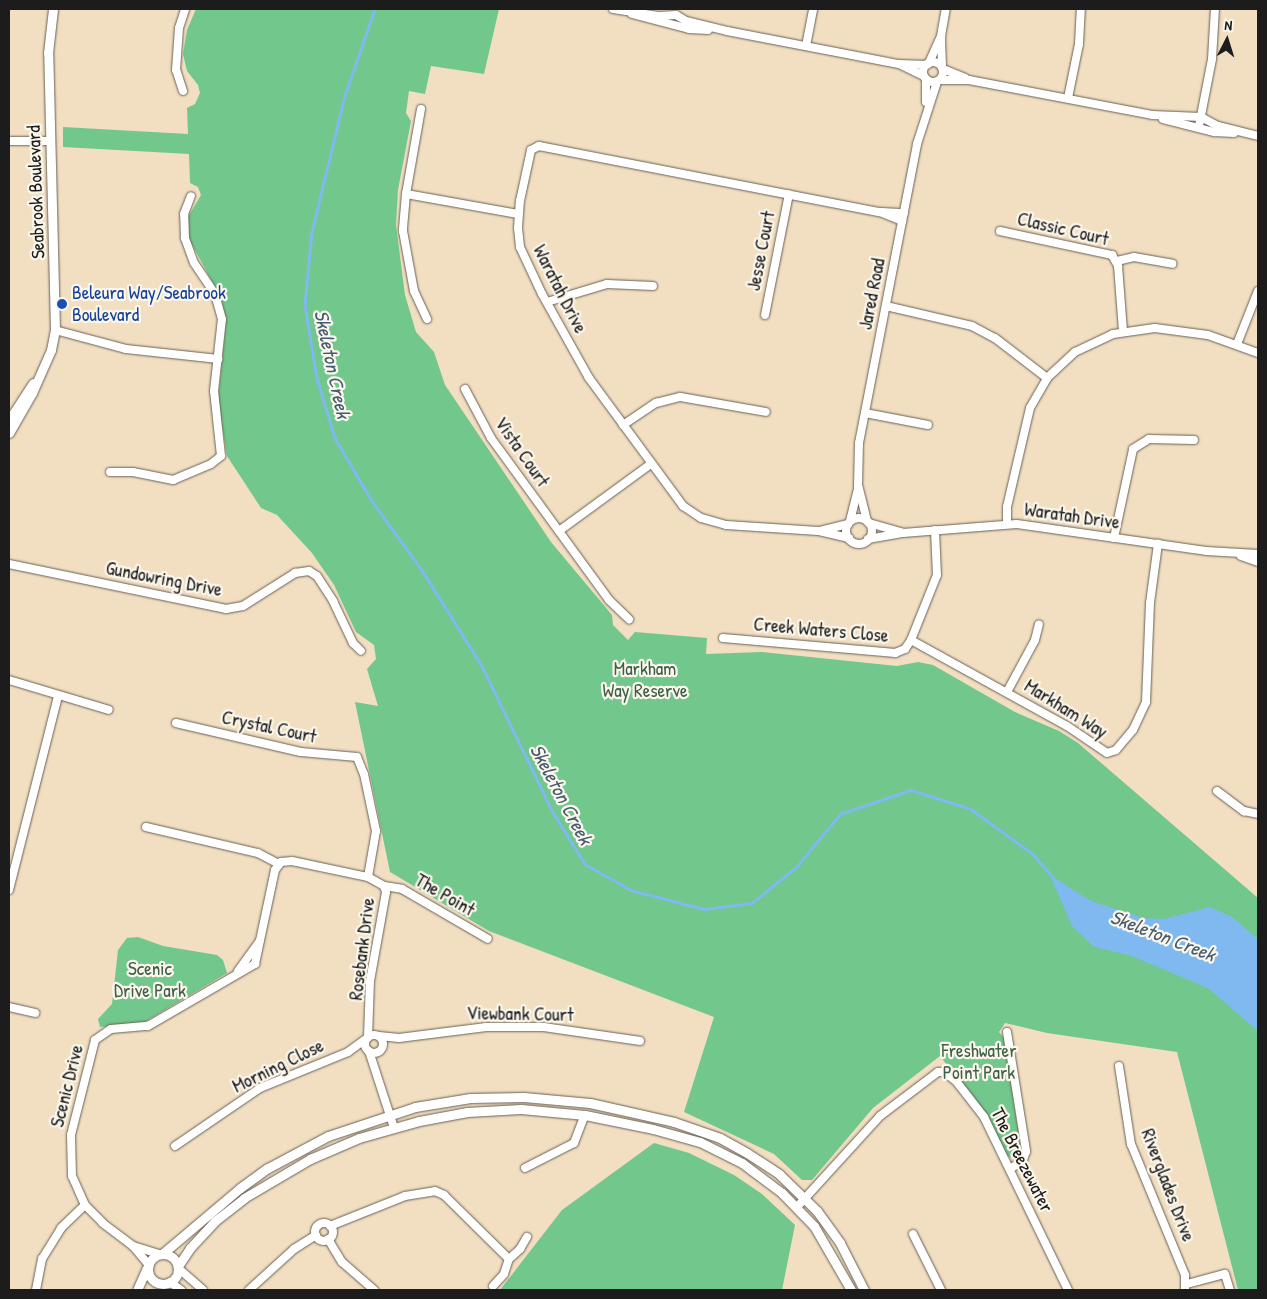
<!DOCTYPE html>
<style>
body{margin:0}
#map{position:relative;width:1267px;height:1299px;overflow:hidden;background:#f2dec1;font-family:"Patrick Hand",sans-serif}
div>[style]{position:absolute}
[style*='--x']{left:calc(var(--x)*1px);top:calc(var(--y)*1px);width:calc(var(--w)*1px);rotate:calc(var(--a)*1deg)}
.green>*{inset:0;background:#72c78c}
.water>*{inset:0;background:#7fb9f0}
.stream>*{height:2.5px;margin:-1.25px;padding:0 1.25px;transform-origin:1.25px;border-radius:1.25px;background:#7fb9f0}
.roads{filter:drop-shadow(0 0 1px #676056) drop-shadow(0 0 1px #676056)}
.minor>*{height:8px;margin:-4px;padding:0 4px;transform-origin:4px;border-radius:4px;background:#fff}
.minor>.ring{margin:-4px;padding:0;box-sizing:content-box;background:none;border:8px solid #fff;border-radius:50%}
.tertiary>*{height:9px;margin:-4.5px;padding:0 4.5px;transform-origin:4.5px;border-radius:4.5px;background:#fff}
.tertiary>.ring{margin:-4.5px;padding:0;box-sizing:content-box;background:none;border:9px solid #fff;border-radius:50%}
.dots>*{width:14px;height:14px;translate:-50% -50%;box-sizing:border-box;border:2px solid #fbf7ec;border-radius:50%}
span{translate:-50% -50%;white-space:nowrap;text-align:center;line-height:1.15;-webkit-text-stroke:4.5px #fbf7ec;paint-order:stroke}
.street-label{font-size:19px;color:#1c1c1c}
.transit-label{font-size:19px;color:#164399}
.left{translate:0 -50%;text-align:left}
.park-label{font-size:19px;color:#3e6049}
.water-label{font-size:20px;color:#445b71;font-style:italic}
.frame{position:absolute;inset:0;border:10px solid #1c1c1c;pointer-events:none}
.north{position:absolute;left:1202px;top:15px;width:50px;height:50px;-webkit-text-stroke:4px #fbf7ec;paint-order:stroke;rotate:5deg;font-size:14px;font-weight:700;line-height:20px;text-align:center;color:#1c1c1c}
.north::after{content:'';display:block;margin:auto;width:18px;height:22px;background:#1c1c1c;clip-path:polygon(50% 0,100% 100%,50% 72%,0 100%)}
</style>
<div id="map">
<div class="green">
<div style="clip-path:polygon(196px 9px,499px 9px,484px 74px,431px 66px,425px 94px,409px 91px,406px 113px,411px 121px,398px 190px,396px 225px,405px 295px,416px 332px,434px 352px,445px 385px,551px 542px,612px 615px,613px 625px,628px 640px,635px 632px,707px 638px,706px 654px,762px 652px,897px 666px,918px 662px,933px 665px,1015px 712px,1059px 731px,1078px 743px,1258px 898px,1258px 1290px,1238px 1290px,1177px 1052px,1047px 1033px,1005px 1023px,999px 1032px,1004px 1038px,1022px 1156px,1015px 1160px,1005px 1154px,986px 1115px,940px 1056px,873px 1108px,812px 1180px,802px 1180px,774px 1154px,684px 1112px,714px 1017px,489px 931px,390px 872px,355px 702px,378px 706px,367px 669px,376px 659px,374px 645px,356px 632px,334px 585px,312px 553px,277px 515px,261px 508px,227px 456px,218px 400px,226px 322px,221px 298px,189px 239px,188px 217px,201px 195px,198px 187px,190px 183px,189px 154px,63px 147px,63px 127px,188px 134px,187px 108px,195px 104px,200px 93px,198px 85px,187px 71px,183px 54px,187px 30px)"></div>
<div style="clip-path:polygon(138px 937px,163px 946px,217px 955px,223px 960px,227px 973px,141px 1024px,100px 1027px,98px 1019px,112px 1004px,118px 950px,127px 938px)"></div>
<div style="clip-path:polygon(654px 1143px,689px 1153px,734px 1175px,762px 1194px,795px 1225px,782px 1290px,500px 1290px,562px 1210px)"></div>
</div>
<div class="water">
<div style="clip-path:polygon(1050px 875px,1091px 901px,1143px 918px,1164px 919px,1210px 907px,1232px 917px,1258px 939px,1258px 1031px,1208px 988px,1129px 955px,1094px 947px,1072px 926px)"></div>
</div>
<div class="stream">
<div style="--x:375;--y:9;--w:92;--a:109"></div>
<div style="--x:345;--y:96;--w:140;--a:103.6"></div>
<div style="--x:312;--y:232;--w:73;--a:95.5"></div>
<div style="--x:305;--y:305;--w:74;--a:80.7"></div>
<div style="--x:317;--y:378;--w:63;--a:73.3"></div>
<div style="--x:335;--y:438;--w:73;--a:59.6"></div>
<div style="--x:372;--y:501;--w:85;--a:54.1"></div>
<div style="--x:422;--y:570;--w:113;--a:58"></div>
<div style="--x:482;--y:666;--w:162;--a:64.1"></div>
<div style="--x:553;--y:812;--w:61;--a:58.4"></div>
<div style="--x:585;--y:864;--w:53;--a:29.5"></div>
<div style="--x:631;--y:890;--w:75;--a:14.6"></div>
<div style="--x:704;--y:909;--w:48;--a:-7.1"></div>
<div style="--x:752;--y:903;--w:58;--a:-39.4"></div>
<div style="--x:797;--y:866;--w:67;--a:-50.4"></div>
<div style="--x:840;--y:814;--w:75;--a:-18.7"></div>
<div style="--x:911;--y:790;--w:63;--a:17.6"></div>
<div style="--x:971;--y:809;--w:77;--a:36"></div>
<div style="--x:1033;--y:854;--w:30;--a:49"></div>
</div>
<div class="roads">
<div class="minor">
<div style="--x:613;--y:9;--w:47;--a:8.7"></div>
<div style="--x:659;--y:16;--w:17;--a:-3"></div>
<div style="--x:676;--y:15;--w:12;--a:31"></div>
<div style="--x:686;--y:21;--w:42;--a:13.7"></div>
<div style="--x:727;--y:31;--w:175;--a:10.9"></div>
<div style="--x:899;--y:64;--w:28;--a:2"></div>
<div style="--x:632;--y:14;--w:59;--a:14.7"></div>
<div style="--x:689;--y:29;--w:19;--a:3"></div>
<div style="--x:941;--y:38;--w:29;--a:88"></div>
<div style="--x:806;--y:46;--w:38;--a:-79"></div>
<div class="ring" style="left:923px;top:62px;width:12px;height:12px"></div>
<div style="--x:929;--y:63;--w:30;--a:-66"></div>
<div style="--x:941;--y:36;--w:27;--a:-80"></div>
<div style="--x:901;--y:65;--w:25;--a:26"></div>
<div style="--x:943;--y:69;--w:24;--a:22"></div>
<div style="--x:926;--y:79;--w:23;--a:90"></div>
<div style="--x:940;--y:80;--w:29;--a:0"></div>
<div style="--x:969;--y:80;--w:186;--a:10.8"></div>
<div style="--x:1152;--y:115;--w:49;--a:2.3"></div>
<div style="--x:1201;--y:117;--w:19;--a:28"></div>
<div style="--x:1218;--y:126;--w:41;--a:14"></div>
<div style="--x:183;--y:91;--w:22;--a:-108"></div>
<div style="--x:176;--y:70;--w:42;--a:-85.9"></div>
<div style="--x:179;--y:28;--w:20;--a:-72"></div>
<div style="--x:1068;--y:98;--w:55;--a:-78.5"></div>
<div style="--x:1079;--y:44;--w:35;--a:-87"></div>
<div style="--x:421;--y:109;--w:86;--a:100"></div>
<div style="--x:406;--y:194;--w:37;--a:95"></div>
<div style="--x:403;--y:231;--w:61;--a:79.6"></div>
<div style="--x:414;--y:291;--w:31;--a:65"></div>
<div style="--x:1163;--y:119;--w:53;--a:14.3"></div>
<div style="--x:1214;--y:132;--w:20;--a:3"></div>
<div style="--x:1199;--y:126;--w:68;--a:-79"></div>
<div style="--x:1212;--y:59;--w:50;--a:-86.6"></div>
<div style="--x:9;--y:141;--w:42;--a:0"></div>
<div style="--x:406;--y:194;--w:114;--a:10.1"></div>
<div style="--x:882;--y:212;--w:22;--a:3"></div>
<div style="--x:1000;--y:231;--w:115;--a:12.1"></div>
<div style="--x:1112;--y:255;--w:13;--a:61"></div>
<div style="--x:1118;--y:266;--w:65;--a:85.6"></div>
<div style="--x:1117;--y:261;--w:17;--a:-13"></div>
<div style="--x:1134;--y:257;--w:39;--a:10"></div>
<div style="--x:547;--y:302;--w:63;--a:-16.7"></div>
<div style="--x:607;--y:284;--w:46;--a:2.5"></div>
<div style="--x:886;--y:306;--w:88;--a:13.1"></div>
<div style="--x:972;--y:326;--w:26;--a:28"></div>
<div style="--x:995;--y:338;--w:66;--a:37.6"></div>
<div style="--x:765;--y:315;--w:123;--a:-78.8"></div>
<div style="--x:55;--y:330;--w:73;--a:15"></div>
<div style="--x:126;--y:349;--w:93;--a:6.2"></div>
<div style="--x:1237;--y:344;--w:57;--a:-68.4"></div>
<div style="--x:465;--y:389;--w:55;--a:62"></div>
<div style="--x:491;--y:438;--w:200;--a:53.9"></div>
<div style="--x:609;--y:600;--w:28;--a:44"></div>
<div style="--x:865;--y:413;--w:64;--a:10.8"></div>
<div style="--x:623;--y:425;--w:40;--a:-34"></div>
<div style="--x:656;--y:403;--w:25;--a:-14"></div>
<div style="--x:680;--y:397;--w:87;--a:9.9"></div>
<div style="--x:110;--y:472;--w:23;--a:0"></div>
<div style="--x:133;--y:472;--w:41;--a:11.3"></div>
<div style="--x:173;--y:480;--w:41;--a:-22.8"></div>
<div style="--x:211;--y:464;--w:13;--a:-39"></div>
<div style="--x:221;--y:456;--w:65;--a:-96.1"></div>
<div style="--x:214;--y:391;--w:72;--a:-83.7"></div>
<div style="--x:222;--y:319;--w:26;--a:-106"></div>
<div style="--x:215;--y:294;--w:37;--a:-124"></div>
<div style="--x:194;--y:263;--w:27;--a:-110"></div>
<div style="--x:185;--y:238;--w:24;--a:-92"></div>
<div style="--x:184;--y:214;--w:19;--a:-69"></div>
<div class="ring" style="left:846px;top:518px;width:18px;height:18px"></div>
<div style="--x:850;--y:521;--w:32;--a:-76"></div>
<div style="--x:867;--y:521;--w:36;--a:-104"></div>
<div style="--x:858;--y:486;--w:43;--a:-88.7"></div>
<div style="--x:859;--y:443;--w:305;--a:-79"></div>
<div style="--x:917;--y:144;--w:65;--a:-72.1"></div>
<div style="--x:869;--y:523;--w:33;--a:16"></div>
<div style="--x:1007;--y:524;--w:17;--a:-90"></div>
<div style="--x:1007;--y:507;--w:102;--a:-76.9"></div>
<div style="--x:1030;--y:408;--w:34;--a:-60"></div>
<div style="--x:1047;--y:378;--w:38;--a:-43"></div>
<div style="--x:1075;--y:352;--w:42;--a:-25.3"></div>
<div style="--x:1113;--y:334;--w:42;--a:-8.1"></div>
<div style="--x:1155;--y:328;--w:53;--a:7.5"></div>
<div style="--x:1208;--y:335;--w:53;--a:19.8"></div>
<div style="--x:935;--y:530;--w:45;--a:87.5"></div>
<div style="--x:937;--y:575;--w:70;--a:111.8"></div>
<div style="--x:911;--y:640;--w:178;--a:28.9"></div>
<div style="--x:1067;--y:726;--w:48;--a:34"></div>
<div style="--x:1107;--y:753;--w:9;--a:-18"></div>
<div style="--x:1116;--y:750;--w:26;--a:-50"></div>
<div style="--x:1133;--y:730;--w:31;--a:-65"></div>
<div style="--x:1146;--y:702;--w:99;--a:-87.7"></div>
<div style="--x:1150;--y:603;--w:60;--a:-82.3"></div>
<div style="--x:559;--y:531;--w:114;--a:-36.1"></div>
<div style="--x:820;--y:531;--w:29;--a:-14"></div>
<div style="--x:849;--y:538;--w:32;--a:-167"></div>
<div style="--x:818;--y:531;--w:92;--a:-176.3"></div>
<div style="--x:726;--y:525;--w:26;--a:-164"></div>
<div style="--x:701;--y:518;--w:22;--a:-146"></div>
<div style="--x:683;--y:506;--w:159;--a:-126.3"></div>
<div style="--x:589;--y:378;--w:96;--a:-119.2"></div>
<div style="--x:542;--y:294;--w:52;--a:-115.1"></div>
<div style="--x:520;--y:247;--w:19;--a:-96"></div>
<div style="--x:518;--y:228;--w:27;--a:-86"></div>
<div style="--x:520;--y:201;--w:52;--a:-77.8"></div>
<div style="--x:531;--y:150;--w:9;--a:-27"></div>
<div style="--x:539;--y:146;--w:347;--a:11"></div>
<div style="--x:880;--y:212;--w:24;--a:22"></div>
<div style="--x:1114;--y:538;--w:91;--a:-77.9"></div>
<div style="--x:1133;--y:449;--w:19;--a:-32"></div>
<div style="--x:1149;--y:439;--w:45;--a:1.3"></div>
<div style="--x:868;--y:539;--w:36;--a:-10"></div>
<div style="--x:903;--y:533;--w:114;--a:-4.5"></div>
<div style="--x:1017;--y:524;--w:191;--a:8.1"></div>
<div style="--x:1206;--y:551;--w:52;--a:3.3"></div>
<div style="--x:1241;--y:556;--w:18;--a:19"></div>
<div style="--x:9;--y:564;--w:222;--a:11.7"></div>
<div style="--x:226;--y:609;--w:17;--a:-10"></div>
<div style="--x:243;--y:606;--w:62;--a:-32.4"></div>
<div style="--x:295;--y:573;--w:14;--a:-8"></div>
<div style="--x:309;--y:571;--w:9;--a:32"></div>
<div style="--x:317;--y:576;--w:30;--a:57"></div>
<div style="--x:333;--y:601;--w:47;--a:64.5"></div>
<div style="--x:353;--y:643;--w:11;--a:45"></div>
<div style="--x:723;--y:638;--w:173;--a:5"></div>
<div style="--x:895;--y:653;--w:11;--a:-22"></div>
<div style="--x:905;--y:649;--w:11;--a:-56"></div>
<div style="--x:9;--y:680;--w:104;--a:16.7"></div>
<div style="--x:1007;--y:692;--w:59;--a:-61.7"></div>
<div style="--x:1035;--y:640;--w:16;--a:-76"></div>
<div style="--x:176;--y:723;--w:128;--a:13.1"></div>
<div style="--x:301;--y:752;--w:56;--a:5.1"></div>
<div style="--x:357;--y:757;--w:18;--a:68"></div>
<div style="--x:364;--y:774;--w:58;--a:78.1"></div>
<div style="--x:376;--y:831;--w:47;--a:99.9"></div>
<div style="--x:1217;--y:791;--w:34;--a:37"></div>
<div style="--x:1244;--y:811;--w:14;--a:12"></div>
<div style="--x:146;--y:827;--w:115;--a:13.1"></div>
<div style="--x:258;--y:853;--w:24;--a:28"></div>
<div style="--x:384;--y:886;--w:18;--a:9"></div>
<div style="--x:402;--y:889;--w:99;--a:30.2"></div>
<div style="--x:9;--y:890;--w:199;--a:-75.8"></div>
<div style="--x:238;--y:971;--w:36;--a:-54"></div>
<div style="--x:9;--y:1007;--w:27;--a:13"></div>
<div style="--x:1007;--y:1032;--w:121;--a:80.9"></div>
<div style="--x:1026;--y:1151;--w:9;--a:108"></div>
<div style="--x:1023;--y:1160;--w:16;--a:145"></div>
<div class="ring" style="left:365px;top:1035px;width:10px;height:10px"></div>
<div style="--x:379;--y:1036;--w:20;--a:6"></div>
<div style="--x:399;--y:1038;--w:88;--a:-7.2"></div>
<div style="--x:486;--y:1027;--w:58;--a:0"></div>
<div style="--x:544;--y:1027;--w:97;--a:8.3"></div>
<div style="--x:368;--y:1037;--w:56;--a:-88"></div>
<div style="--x:370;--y:981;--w:90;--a:-79.8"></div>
<div style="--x:386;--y:892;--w:6;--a:-108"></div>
<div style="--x:369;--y:1051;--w:81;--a:72"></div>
<div style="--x:1119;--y:1066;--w:79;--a:81.3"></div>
<div style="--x:1131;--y:1144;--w:142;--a:67.6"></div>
<div style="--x:1185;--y:1275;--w:15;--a:90"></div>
<div style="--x:175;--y:1146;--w:103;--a:-34.3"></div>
<div style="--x:260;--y:1088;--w:95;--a:-22.2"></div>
<div style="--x:348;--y:1052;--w:22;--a:-36"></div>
<div style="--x:525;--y:1168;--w:55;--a:-27"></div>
<div style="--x:574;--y:1143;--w:30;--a:-69"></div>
<div style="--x:797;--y:1207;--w:123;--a:-47.6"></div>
<div style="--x:880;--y:1116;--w:73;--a:-37.2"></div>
<div style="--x:938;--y:1072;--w:6;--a:0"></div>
<div style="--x:944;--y:1072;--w:15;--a:37"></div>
<div style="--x:956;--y:1081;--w:46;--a:52.1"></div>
<div style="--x:984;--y:1117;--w:192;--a:64.1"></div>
<div class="ring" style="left:315px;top:1223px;width:10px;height:10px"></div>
<div style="--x:330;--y:1226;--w:81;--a:-21.8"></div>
<div style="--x:405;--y:1196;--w:30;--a:-9"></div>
<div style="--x:435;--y:1191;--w:10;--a:24"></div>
<div style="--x:444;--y:1195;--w:91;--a:44.6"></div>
<div style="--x:913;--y:1234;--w:63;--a:63.4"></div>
<div style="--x:328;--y:1239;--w:27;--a:59"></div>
<div style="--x:342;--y:1262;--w:43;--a:41.2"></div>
<div style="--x:133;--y:1246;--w:23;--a:50"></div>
<div style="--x:159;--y:1254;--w:27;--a:-163"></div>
<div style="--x:133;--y:1246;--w:38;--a:-143"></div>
<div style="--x:103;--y:1223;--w:25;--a:-135"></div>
<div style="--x:85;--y:1205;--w:32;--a:-114"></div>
<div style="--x:72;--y:1176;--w:41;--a:-91.4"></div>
<div style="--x:71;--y:1135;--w:98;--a:-75.8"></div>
<div style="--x:95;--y:1040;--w:19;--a:-35"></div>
<div style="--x:111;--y:1029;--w:37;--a:-5"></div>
<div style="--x:148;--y:1026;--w:124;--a:-30.1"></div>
<div style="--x:255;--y:964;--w:96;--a:-78"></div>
<div style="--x:275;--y:870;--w:10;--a:-53"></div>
<div style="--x:281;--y:862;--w:11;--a:-5"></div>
<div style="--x:292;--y:861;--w:78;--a:11.9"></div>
<div style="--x:368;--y:877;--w:18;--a:29"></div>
<div style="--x:178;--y:1268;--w:33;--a:41"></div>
<div style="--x:170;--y:1282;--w:14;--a:36"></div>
<div style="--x:1187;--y:1284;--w:39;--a:-15"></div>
<div style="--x:1225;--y:1274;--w:17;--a:73"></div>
<div style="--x:493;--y:1286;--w:16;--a:-47"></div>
<div style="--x:504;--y:1274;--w:16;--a:-72"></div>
<div style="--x:509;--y:1259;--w:15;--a:-42"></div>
<div style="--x:520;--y:1249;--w:14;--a:-60"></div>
<div style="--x:36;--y:1290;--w:32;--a:-79"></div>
<div style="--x:42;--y:1259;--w:36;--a:-58"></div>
<div style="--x:61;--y:1228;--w:33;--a:-44"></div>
<div style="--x:249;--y:1290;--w:61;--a:-42.3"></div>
<div style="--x:294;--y:1249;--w:26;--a:-32"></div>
</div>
<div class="tertiary">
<div style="--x:9;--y:420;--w:44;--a:-57"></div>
<div style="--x:9;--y:433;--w:46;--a:-60.1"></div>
<div style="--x:32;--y:393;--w:47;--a:-66.2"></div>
<div style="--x:51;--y:350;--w:20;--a:-79"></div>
<div style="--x:55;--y:330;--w:277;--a:-91.4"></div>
<div style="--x:48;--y:53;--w:44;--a:-83.5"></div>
<div class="ring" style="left:148px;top:1254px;width:21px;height:21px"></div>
<div style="--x:162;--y:1254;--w:102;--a:-40.2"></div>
<div style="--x:240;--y:1188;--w:34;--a:-36"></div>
<div style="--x:268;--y:1168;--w:68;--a:-28.1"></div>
<div style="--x:328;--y:1136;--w:92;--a:-18.4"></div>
<div style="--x:415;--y:1107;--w:56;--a:-9.3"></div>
<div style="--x:470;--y:1098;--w:54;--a:-1.1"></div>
<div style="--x:524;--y:1097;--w:66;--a:5.2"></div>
<div style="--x:590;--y:1103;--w:86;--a:12.7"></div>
<div style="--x:674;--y:1122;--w:49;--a:19.2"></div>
<div style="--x:720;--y:1138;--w:31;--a:29"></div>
<div style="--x:747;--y:1153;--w:38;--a:33"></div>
<div style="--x:779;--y:1174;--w:53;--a:44.2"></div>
<div style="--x:817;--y:1211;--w:39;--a:54"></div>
<div style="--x:840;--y:1243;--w:53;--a:62.9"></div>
<div style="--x:178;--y:1266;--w:22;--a:-56"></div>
<div style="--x:190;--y:1248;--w:37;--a:-47"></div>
<div style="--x:215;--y:1221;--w:37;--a:-38"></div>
<div style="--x:244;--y:1198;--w:77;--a:-30.6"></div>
<div style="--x:310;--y:1159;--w:53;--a:-23.2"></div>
<div style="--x:359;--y:1138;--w:62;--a:-15.8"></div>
<div style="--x:419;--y:1121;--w:49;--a:-10.6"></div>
<div style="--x:467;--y:1112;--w:54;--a:-3.2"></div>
<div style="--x:521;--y:1109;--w:64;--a:5.4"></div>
<div style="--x:585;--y:1115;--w:69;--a:11.6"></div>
<div style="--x:653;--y:1129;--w:49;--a:15.5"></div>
<div style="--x:700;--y:1142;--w:47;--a:26.6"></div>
<div style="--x:742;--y:1163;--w:50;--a:36.9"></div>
<div style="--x:782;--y:1193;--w:46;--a:45.9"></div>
<div style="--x:814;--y:1226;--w:74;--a:60"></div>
<div style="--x:137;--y:1290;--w:24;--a:-66"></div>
</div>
</div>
<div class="dots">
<div style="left:62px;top:304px;background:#1a4fb4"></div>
</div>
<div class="street-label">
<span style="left:36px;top:192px;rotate:-92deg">Seabrook Boulevard</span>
<span style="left:1063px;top:229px;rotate:13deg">Classic Court</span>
<span style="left:761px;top:251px;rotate:-79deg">Jesse Court</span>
<span style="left:560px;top:289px;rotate:63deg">Waratah Drive</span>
<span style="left:872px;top:294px;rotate:-79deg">Jared Road</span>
<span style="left:522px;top:452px;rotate:55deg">Vista Court</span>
<span style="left:1072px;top:516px;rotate:8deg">Waratah Drive</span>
<span style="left:164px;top:579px;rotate:11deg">Gundowring Drive</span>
<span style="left:821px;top:630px;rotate:5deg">Creek Waters Close</span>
<span style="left:1066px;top:709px;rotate:32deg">Markham Way</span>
<span style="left:269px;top:727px;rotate:12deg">Crystal Court</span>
<span style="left:445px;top:895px;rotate:30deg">The Point</span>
<span style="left:362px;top:949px;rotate:-83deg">Rosebank Drive</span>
<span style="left:520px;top:1014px;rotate:1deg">Viewbank Court</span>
<span style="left:278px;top:1066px;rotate:-26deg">Morning Close</span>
<span style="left:67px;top:1086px;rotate:-76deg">Scenic Drive</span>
<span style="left:1022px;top:1160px;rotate:63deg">The Breezewater</span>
<span style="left:1168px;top:1185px;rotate:69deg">Riverglades Drive</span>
</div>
<div class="transit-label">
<span class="left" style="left:72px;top:304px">Beleura Way/Seabrook<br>Boulevard</span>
</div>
<div class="park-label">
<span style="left:645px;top:680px">Markham<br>Way Reserve</span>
<span style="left:150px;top:980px">Scenic<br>Drive Park</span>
<span style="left:979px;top:1062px">Freshwater<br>Point Park</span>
</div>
<div class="water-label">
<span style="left:333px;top:364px;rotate:78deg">Skeleton Creek</span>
<span style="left:562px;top:794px;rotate:62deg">Skeleton Creek</span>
<span style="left:1163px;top:935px;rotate:21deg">Skeleton Creek</span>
</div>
<div class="frame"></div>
<div class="north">N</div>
</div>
